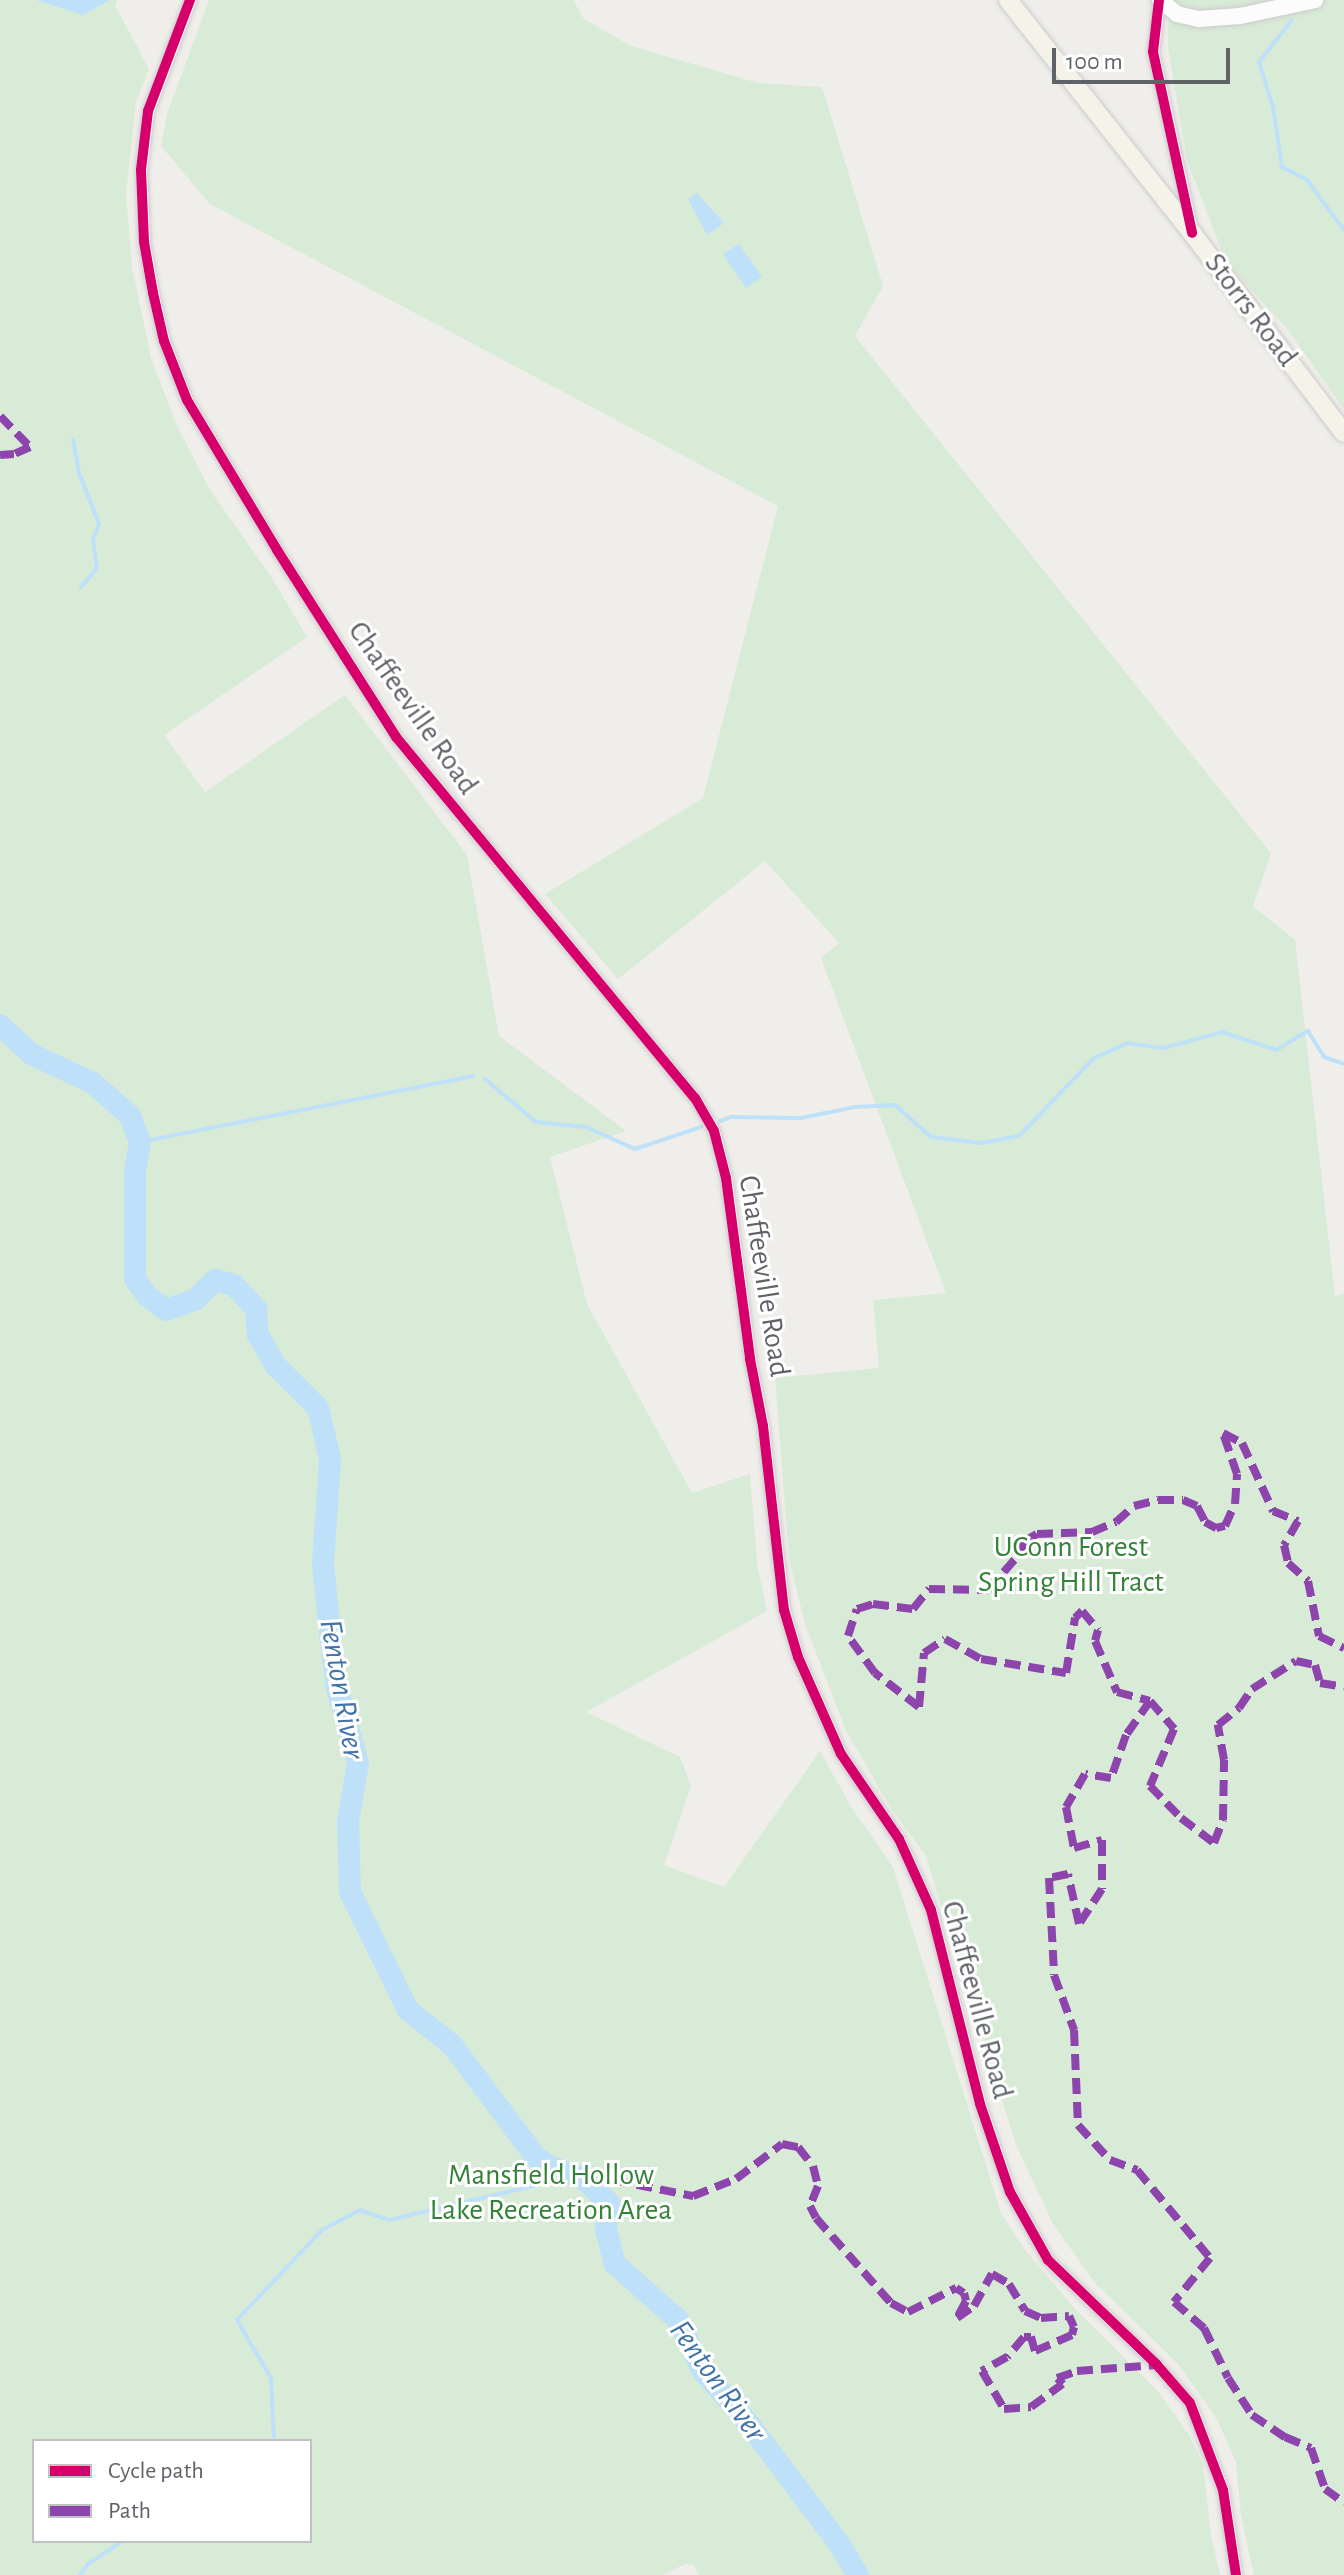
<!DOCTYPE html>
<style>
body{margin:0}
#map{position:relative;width:1344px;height:2575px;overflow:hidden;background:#efeeea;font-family:"Alegreya Sans",sans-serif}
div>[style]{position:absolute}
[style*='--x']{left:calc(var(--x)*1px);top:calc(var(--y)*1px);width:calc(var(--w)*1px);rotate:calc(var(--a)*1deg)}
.green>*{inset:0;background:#d8ebd6}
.water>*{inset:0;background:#bfe0f9}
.stream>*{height:4px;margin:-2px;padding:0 2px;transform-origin:2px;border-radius:2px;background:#bfe0f9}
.river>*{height:22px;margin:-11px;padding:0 11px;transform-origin:11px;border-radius:11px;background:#bfe0f9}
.roads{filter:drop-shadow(0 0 2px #cbcccc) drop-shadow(0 0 2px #cbcccc)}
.street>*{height:11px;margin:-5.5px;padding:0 5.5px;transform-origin:5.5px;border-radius:5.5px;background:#fdfcfc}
.secondary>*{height:16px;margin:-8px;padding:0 8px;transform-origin:8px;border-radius:8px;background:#fdfcfc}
.primary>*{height:18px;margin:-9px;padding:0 9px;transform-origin:9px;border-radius:9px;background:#f4f2e9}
.quiet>*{height:8px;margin-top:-4px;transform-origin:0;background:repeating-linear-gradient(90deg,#8e44ad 0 16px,transparent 0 24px)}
.cycleway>*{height:10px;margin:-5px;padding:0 5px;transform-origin:5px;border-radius:5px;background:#d6006c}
span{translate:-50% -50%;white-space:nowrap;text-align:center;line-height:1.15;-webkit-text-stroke:6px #fff;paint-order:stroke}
.street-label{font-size:30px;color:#5f6368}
.park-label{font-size:30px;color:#348238}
.water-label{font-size:32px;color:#4174aa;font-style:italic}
.legend{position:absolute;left:32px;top:2439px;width:280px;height:104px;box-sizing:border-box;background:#fff;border:2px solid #bfc1c3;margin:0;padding:10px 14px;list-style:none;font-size:24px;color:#5f6368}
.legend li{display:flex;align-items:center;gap:16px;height:40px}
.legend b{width:40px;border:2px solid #bfc1c3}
.scale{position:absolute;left:1052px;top:48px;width:178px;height:36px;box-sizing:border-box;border:4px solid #5f6368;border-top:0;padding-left:10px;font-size:24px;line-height:28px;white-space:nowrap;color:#5f6368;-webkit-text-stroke:6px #fff;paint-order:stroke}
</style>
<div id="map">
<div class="green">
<div style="clip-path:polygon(evenodd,0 0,118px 0,115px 5px,149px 69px,136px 102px,126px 193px,132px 267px,151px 358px,177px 426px,210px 490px,270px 575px,307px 637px,164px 735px,205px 792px,345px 695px,467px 855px,499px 1036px,626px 1131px,550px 1157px,587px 1304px,692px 1493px,750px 1474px,757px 1563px,767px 1611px,586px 1712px,680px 1757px,691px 1786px,664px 1865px,724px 1887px,820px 1751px,852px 1808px,893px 1867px,1001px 2213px,1026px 2251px,1076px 2310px,1158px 2391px,1189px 2435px,1203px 2464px,1211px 2536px,1220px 2575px,699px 2575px,693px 2565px,685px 2564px,663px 2575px,0 2575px,0 0,34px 2441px,310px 2441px,310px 2541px,34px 2541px,34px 2441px)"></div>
<div style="clip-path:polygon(209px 0,573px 0,584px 19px,631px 46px,758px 83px,822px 87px,883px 286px,855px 336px,1271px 853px,1253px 906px,1295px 940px,1335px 1296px,1344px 1293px,1344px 2575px,1254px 2575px,1241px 2515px,1236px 2463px,1217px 2419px,1178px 2364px,1096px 2284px,1053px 2224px,1016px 2145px,925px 1854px,892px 1810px,846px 1731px,805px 1624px,789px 1558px,775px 1378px,879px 1368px,873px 1300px,946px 1293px,821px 958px,839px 943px,765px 861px,618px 979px,545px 894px,703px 798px,778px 506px,210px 204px,161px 146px,167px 114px)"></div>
<div style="clip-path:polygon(1169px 0,1344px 0,1344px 409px,1288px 330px,1225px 260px,1187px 160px,1168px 47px)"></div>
</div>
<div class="water">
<div style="clip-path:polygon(36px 0,110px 0,83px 15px)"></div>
<div style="clip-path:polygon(697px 193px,724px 223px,707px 235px,688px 199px)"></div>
<div style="clip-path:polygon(739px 244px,762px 277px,746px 288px,723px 254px)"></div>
</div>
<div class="stream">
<div style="--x:1292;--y:20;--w:53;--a:128.2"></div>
<div style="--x:1259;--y:62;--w:47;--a:72.7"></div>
<div style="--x:1273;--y:107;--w:61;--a:81.5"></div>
<div style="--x:1282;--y:167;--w:28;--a:27"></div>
<div style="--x:1307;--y:180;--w:62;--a:53.5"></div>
<div style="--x:73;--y:439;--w:35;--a:80"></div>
<div style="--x:79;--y:473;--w:55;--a:68.6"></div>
<div style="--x:99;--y:524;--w:17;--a:111"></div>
<div style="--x:93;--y:540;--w:28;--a:82"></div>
<div style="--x:97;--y:568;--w:25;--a:130"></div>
<div style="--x:485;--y:1079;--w:67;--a:40.1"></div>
<div style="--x:536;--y:1122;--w:50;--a:5.7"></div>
<div style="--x:586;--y:1127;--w:54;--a:24.2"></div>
<div style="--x:635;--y:1149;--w:70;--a:-18.4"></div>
<div style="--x:720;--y:1121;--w:12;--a:-20"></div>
<div style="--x:731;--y:1117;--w:70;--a:0.8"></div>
<div style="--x:801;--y:1118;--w:55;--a:-11.5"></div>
<div style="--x:855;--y:1107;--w:40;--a:-2.9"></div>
<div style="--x:895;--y:1105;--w:48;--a:41.6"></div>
<div style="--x:931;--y:1137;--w:51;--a:6.7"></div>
<div style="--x:982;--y:1143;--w:38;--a:-11"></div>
<div style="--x:1019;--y:1136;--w:108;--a:-46.1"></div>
<div style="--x:1094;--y:1058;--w:36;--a:-24"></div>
<div style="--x:1127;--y:1043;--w:37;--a:8"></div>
<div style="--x:1164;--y:1048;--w:60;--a:-15.4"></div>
<div style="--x:1222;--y:1032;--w:57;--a:18.4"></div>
<div style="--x:1276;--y:1050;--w:37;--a:-31"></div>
<div style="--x:1308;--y:1031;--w:31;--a:58"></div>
<div style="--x:1324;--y:1057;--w:21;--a:19"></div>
<div style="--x:140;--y:1142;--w:340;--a:-11.2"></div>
<div style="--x:274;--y:2441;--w:63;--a:-92.7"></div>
<div style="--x:271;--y:2378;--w:67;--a:-120.4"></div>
<div style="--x:237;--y:2320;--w:124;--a:-46.6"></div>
<div style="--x:322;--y:2230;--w:43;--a:-27.8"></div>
<div style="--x:360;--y:2210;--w:31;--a:19"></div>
<div style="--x:389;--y:2220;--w:152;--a:-13.3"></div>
<div style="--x:537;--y:2185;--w:23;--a:-52"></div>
<div style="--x:80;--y:2575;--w:14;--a:-54"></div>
<div style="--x:88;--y:2564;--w:42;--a:-33.3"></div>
</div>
<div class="river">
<div style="--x:0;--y:1025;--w:42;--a:43.1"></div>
<div style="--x:31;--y:1054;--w:68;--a:25.1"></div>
<div style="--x:93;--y:1083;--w:50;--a:41.7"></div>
<div style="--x:130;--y:1116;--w:28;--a:69"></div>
<div style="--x:140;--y:1142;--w:29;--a:100"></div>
<div style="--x:135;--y:1171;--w:108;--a:90"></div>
<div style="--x:135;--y:1279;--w:22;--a:54"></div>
<div style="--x:148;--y:1297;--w:22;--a:36"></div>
<div style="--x:166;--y:1310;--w:32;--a:-20"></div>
<div style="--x:196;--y:1299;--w:27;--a:-45"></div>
<div style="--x:215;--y:1280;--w:20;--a:15"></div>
<div style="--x:234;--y:1285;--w:33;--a:47"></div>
<div style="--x:256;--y:1309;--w:26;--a:86"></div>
<div style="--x:258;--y:1335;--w:36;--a:60"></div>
<div style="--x:276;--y:1366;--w:59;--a:45"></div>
<div style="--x:318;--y:1408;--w:52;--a:76.8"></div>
<div style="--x:330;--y:1459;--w:105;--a:93.8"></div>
<div style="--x:323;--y:1564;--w:69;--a:84.2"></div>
<div style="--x:330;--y:1633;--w:55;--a:82.7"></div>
<div style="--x:337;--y:1688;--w:78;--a:74.4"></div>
<div style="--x:358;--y:1763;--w:59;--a:99.8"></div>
<div style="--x:348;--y:1821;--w:71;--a:88.4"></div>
<div style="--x:350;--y:1892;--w:131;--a:63.8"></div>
<div style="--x:408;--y:2010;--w:56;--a:38.5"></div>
<div style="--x:452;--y:2045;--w:139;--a:53.2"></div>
<div style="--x:535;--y:2156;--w:19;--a:35"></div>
<div style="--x:551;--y:2167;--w:34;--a:19"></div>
<div style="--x:583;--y:2178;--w:36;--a:44"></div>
<div style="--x:609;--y:2203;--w:26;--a:97"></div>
<div style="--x:606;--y:2229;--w:36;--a:76"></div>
<div style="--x:615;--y:2264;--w:84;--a:41.6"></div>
<div style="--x:678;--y:2320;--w:55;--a:64.4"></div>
<div style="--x:702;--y:2370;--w:72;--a:49"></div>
<div style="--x:749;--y:2424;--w:148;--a:53"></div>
<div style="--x:838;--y:2542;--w:39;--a:59"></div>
</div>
<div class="roads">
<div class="street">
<div style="--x:190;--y:0;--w:119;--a:110.7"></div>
<div style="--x:148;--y:111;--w:59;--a:96.8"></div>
<div style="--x:141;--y:170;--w:72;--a:87.6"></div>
<div style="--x:144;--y:242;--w:52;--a:80"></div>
<div style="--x:153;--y:293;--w:49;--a:77.1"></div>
<div style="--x:164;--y:341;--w:63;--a:68.7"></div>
<div style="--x:187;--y:400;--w:175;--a:59"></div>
<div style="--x:277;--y:550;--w:222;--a:57.5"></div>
<div style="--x:396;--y:737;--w:469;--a:50.4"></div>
<div style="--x:695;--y:1098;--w:38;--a:60"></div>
<div style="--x:714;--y:1131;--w:49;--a:75.7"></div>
<div style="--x:726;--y:1178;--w:183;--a:82.4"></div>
<div style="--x:750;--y:1359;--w:68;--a:79"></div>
<div style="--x:763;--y:1426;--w:185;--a:83.5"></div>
<div style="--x:784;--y:1610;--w:49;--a:73.4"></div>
<div style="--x:798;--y:1657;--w:106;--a:66.1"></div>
<div style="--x:841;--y:1754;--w:103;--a:55.7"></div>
<div style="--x:899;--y:1839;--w:78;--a:65.7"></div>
<div style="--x:931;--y:1910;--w:200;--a:75.8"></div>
<div style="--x:980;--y:2104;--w:93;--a:71.2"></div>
<div style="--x:1010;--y:2192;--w:78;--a:60.8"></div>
<div style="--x:1048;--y:2260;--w:151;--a:43.9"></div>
<div style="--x:1157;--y:2365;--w:50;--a:49"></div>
<div style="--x:1190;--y:2403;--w:93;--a:69.2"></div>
<div style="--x:1223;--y:2490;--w:86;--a:81.3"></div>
<div style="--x:1159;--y:0;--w:52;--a:96.6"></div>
<div style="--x:1153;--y:52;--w:179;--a:77.7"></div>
</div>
<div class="secondary">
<div style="--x:1160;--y:0;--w:22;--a:39"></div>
<div style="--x:1177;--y:14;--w:23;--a:13"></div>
<div style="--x:1199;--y:19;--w:41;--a:-4.2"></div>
<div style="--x:1240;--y:16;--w:77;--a:-12"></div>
</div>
<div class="primary">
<div style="--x:1008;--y:0;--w:297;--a:51.7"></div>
<div style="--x:1192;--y:233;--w:251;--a:52.8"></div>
</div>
</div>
<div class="quiet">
<div style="--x:0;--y:416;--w:43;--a:45.9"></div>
<div style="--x:30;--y:447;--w:17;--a:156"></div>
<div style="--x:14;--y:454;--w:14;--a:176"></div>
<div style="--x:1150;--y:1701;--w:37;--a:49"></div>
<div style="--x:1174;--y:1729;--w:62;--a:112.8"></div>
<div style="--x:1150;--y:1786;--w:45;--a:45.9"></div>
<div style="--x:1181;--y:1818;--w:41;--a:37.1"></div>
<div style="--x:1214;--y:1843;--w:25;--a:-69"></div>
<div style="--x:1223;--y:1820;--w:60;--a:-89"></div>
<div style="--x:1224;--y:1760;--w:36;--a:-100"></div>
<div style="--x:1218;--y:1725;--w:27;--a:-39"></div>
<div style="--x:1239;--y:1708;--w:23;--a:-56"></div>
<div style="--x:1252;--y:1689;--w:52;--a:-32.5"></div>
<div style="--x:1296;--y:1661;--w:19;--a:12"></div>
<div style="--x:1315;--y:1665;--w:19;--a:74"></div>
<div style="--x:1320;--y:1683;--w:24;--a:9"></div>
<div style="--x:919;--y:1707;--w:54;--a:-84.7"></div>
<div style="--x:924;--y:1653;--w:25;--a:-34"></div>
<div style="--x:945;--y:1639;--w:41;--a:29.1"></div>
<div style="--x:981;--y:1659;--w:86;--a:9.4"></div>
<div style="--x:1066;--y:1673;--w:56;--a:-80.7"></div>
<div style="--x:1075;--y:1618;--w:10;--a:-45"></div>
<div style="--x:1082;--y:1611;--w:25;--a:50"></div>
<div style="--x:1098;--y:1630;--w:11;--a:105"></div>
<div style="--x:1095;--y:1641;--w:56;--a:66.7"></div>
<div style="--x:1117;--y:1692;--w:34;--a:15"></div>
<div style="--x:1150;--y:1701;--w:42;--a:125.2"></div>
<div style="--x:1126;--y:1735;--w:46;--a:109.2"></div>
<div style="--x:1111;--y:1778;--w:26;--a:-171"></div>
<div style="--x:1085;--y:1774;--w:38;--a:120"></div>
<div style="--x:1066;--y:1807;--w:42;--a:79"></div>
<div style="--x:1074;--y:1848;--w:29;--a:-16"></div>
<div style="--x:1102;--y:1840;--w:49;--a:90"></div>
<div style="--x:1102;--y:1889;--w:42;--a:123.3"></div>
<div style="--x:1079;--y:1924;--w:51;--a:-102.4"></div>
<div style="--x:1068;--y:1874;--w:19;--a:168"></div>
<div style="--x:1049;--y:1878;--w:97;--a:87"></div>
<div style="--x:1054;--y:1975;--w:59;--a:70"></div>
<div style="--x:1074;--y:2030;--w:95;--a:87.6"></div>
<div style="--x:1078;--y:2125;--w:47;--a:47.6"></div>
<div style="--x:1110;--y:2160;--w:29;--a:20"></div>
<div style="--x:1137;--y:2170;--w:114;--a:50.3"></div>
<div style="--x:1210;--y:2258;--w:57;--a:129.3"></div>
<div style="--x:1174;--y:2302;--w:40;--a:41"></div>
<div style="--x:1204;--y:2328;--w:55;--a:64.4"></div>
<div style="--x:1228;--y:2378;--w:44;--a:57"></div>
<div style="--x:1252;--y:2415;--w:40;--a:34"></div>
<div style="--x:1285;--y:2437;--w:28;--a:23"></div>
<div style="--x:1311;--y:2448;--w:43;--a:71.1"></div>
<div style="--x:1325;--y:2489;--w:24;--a:36"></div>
<div style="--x:919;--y:1707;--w:56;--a:-142.3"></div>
<div style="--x:875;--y:1673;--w:46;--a:-126.1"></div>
<div style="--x:848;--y:1636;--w:28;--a:-72"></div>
<div style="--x:857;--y:1609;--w:17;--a:-17"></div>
<div style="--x:873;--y:1604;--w:40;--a:7.1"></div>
<div style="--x:913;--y:1609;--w:26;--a:-51"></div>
<div style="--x:929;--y:1589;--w:59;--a:1"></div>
<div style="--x:988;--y:1590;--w:52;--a:-48.9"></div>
<div style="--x:1022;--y:1551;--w:9;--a:-84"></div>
<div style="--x:1023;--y:1542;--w:16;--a:-30"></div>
<div style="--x:1037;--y:1534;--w:55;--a:-2.1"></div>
<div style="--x:1092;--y:1532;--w:26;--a:-23"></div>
<div style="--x:1116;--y:1522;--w:24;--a:-42"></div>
<div style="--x:1134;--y:1506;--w:25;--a:-14"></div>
<div style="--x:1158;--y:1500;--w:25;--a:0"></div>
<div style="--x:1183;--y:1500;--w:15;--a:23"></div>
<div style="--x:1197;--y:1506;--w:18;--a:63"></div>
<div style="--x:1205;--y:1522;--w:13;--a:29"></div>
<div style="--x:1216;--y:1528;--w:9;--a:-13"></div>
<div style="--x:1225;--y:1526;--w:24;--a:-66"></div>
<div style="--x:1235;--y:1504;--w:30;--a:-86"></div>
<div style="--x:1237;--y:1474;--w:43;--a:-108.9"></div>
<div style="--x:1223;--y:1433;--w:21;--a:28"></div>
<div style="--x:1242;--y:1443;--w:75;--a:65.5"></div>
<div style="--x:1273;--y:1511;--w:27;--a:22"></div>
<div style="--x:1298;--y:1521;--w:28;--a:120"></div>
<div style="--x:1284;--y:1545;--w:18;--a:77"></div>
<div style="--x:1288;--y:1563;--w:27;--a:42"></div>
<div style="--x:1308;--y:1581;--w:56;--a:78.7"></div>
<div style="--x:1319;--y:1636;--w:28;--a:26"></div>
<div style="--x:613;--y:2180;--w:82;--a:11.3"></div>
<div style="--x:693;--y:2196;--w:46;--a:-21.6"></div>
<div style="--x:736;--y:2179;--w:58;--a:-37.3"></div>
<div style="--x:782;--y:2144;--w:16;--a:11"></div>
<div style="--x:798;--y:2147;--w:24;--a:52"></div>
<div style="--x:813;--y:2166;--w:21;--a:76"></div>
<div style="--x:818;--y:2186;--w:22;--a:112"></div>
<div style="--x:810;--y:2206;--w:13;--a:63"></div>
<div style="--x:816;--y:2218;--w:113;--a:48.6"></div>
<div style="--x:891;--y:2303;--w:19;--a:28"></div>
<div style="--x:908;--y:2312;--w:54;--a:-26.6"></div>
<div style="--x:956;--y:2288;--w:9;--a:32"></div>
<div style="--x:964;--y:2293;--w:8;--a:76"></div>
<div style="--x:966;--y:2301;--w:19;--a:118"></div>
<div style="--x:957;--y:2318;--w:21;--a:-35"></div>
<div style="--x:974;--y:2306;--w:37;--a:-61"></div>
<div style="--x:992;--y:2274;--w:20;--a:30"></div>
<div style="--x:1009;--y:2284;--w:31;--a:59"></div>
<div style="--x:1025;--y:2311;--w:17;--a:24"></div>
<div style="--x:1041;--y:2318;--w:28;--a:-4"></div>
<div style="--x:1069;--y:2316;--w:12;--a:66"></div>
<div style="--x:1074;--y:2327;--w:8;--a:104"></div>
<div style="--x:1072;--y:2335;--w:40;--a:156.6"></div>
<div style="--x:1035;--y:2351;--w:15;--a:-106"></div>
<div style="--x:1031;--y:2337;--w:7;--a:180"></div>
<div style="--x:1024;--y:2337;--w:26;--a:130"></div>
<div style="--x:1007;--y:2357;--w:29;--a:151"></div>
<div style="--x:982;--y:2371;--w:44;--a:59.9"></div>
<div style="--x:1004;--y:2409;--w:27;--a:-4"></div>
<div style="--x:1031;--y:2407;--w:39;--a:-36"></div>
<div style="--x:1063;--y:2384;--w:8;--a:-135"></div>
<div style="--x:1057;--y:2378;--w:21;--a:-19"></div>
<div style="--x:1077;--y:2371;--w:80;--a:-4.3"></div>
</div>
<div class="cycleway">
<div style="--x:190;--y:0;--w:119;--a:110.7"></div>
<div style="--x:148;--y:111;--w:59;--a:96.8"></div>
<div style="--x:141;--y:170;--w:72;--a:87.6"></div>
<div style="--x:144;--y:242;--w:52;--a:80"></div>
<div style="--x:153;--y:293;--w:49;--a:77.1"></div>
<div style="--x:164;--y:341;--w:63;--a:68.7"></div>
<div style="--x:187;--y:400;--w:175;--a:59"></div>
<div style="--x:277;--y:550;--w:222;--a:57.5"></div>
<div style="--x:396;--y:737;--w:469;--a:50.4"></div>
<div style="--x:695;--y:1098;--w:38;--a:60"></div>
<div style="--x:714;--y:1131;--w:49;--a:75.7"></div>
<div style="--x:726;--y:1178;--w:183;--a:82.4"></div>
<div style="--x:750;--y:1359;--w:68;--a:79"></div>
<div style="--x:763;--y:1426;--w:185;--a:83.5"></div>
<div style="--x:784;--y:1610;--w:49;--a:73.4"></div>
<div style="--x:798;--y:1657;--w:106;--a:66.1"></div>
<div style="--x:841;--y:1754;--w:103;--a:55.7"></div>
<div style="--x:899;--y:1839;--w:78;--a:65.7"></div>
<div style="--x:931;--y:1910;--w:200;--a:75.8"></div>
<div style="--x:980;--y:2104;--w:93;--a:71.2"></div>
<div style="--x:1010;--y:2192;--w:78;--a:60.8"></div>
<div style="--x:1048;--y:2260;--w:151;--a:43.9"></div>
<div style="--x:1157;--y:2365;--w:50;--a:49"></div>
<div style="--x:1190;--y:2403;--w:93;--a:69.2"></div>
<div style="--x:1223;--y:2490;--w:86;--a:81.3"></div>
<div style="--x:1159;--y:0;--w:52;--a:96.6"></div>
<div style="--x:1153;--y:52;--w:185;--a:77.8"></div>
</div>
<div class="street-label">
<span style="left:1251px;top:310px;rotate:53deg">Storrs Road</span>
<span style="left:413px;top:708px;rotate:55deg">Chaffeeville Road</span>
<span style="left:764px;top:1276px;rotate:81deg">Chaffeeville Road</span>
<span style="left:977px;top:2000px;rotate:75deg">Chaffeeville Road</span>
</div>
<div class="park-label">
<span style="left:1071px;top:1564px">UConn Forest<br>Spring Hill Tract</span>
<span style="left:551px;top:2192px">Mansfield Hollow<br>Lake Recreation Area</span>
</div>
<div class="water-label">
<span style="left:342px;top:1689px;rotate:80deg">Fenton River</span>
<span style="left:718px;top:2381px;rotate:54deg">Fenton River</span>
</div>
<ul class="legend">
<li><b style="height:10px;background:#d6006c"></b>Cycle path</li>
<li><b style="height:10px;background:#8e44ad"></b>Path</li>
</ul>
<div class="scale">100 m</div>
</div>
